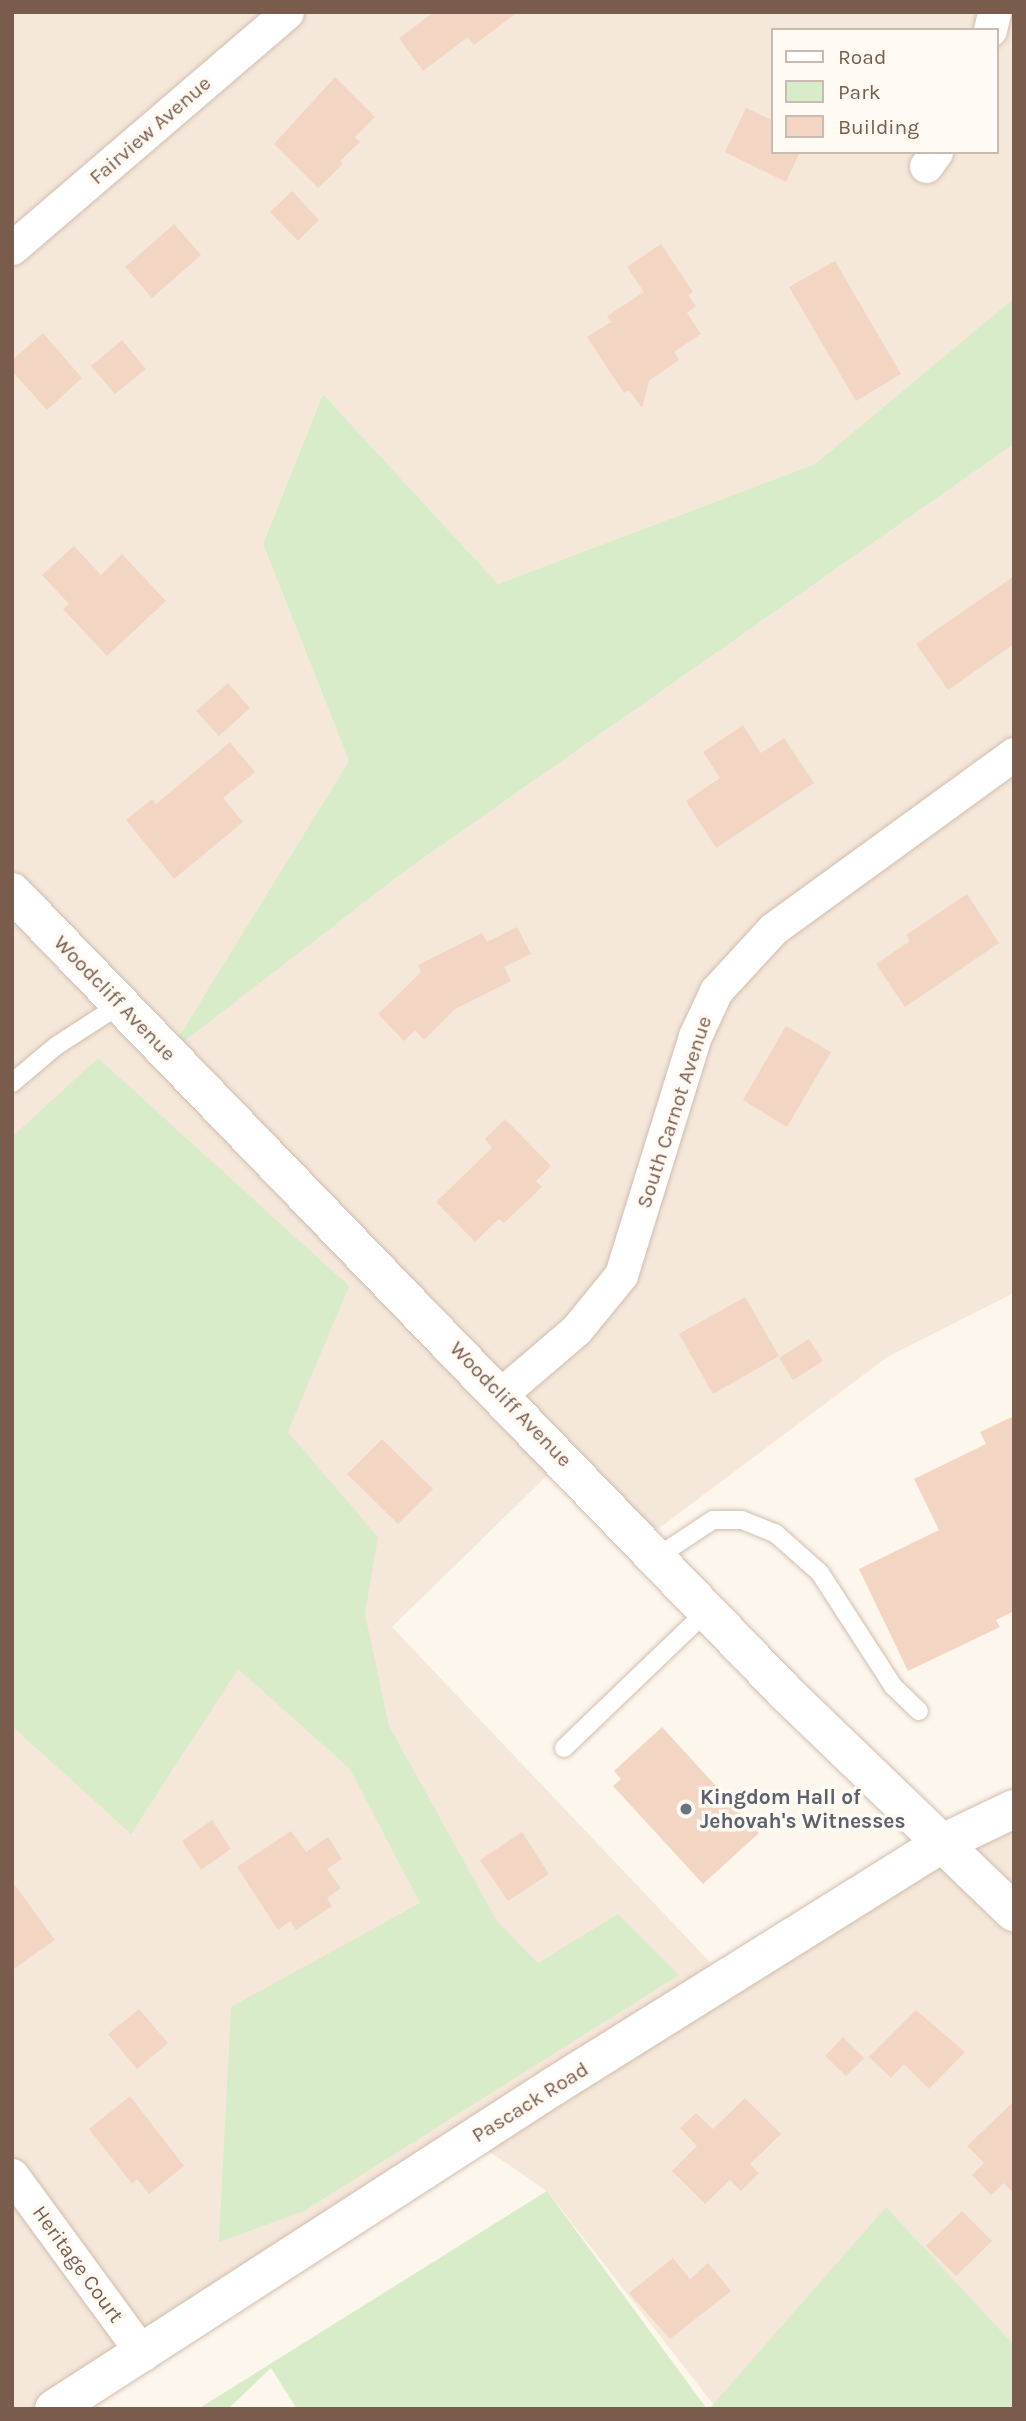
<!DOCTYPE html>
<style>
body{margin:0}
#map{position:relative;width:1026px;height:2421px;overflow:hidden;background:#fdf6ec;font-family:Karla,sans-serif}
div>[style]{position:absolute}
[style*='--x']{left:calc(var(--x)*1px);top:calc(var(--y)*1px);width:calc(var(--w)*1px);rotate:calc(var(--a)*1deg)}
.residential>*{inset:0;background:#f5e8da}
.green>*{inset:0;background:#d8ecc9}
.building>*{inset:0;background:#f3d5c3}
.roads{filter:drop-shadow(0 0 2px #d1beb0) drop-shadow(0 0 2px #d1beb0)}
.service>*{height:18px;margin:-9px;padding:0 9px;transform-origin:9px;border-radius:9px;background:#fff}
.minor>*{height:33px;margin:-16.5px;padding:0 16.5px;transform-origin:16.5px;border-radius:16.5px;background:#fff}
.tertiary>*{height:38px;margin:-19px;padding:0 19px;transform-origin:19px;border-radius:19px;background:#fff}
.secondary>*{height:38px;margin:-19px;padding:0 19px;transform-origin:19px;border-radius:19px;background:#fff}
.dots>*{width:19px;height:19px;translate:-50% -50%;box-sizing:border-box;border:4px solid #fffaf3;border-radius:50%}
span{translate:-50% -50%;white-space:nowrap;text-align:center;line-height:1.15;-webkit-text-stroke:7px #fffaf3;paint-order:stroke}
.street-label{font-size:21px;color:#7a5c4d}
.worship-label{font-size:21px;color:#5b616d;font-weight:700}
.left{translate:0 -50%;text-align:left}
.frame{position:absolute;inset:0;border:14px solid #7a5c4d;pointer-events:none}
.legend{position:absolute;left:771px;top:28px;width:228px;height:126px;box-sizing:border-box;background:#fffaf3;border:2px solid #cabbb1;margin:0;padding:9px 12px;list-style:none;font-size:21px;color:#7a5c4d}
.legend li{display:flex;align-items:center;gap:14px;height:35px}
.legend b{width:35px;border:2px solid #cabbb1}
</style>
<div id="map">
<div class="residential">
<div style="clip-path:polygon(evenodd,12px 12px,1014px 12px,1014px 298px,815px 464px,498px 584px,323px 394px,263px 544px,349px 761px,171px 1051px,405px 871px,1014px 444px,1014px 1293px,889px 1356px,642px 1541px,564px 1459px,392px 1627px,726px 1979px,1014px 1809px,1014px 2409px,717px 2409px,547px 2191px,471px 2139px,54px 2409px,12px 2409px,12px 12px,772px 30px,996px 30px,996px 152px,772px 152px,772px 30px)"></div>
</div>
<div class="green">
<div style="clip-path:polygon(1014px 298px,1014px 444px,405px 871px,169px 1053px,349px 761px,263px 544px,323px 394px,498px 584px,815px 464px)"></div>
<div style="clip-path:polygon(98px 1058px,349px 1286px,288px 1432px,378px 1537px,365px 1614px,389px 1726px,497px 1921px,538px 1963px,618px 1914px,679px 1975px,304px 2211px,219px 2242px,231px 2007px,420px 1903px,350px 1769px,238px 1669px,131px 1834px,12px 1726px,12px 1137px)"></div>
<div style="clip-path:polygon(547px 2191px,707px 2409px,297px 2409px,271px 2368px,228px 2409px,198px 2409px)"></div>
<div style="clip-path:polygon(886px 2207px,1014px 2345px,1014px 2409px,709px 2409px)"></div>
</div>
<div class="building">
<div style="clip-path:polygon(434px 12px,518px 12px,474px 45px,468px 37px,423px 71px,399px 38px)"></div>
<div style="clip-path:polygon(335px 77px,375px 117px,355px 137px,360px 142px,340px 161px,343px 164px,318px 188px,274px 144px)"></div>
<div style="clip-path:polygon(746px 108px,772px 120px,772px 152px,800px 152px,786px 182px,725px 152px)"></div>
<div style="clip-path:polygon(292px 191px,319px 220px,298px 241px,270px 212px)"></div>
<div style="clip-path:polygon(174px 224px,201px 255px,152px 298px,125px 267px)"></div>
<div style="clip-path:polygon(661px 244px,693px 292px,688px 295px,696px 306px,687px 313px,701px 334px,674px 352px,679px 360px,649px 381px,642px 408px,629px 390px,624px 393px,587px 337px,611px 322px,607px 316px,644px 292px,627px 267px)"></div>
<div style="clip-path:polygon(835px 261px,901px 374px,856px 401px,789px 287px)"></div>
<div style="clip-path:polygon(43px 333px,82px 378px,47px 410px,12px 371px,12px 360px)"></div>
<div style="clip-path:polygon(122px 340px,146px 369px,115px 394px,91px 366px)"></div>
<div style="clip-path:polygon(74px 546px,101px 575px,122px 554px,166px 601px,107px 656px,63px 609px,69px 604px,42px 575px)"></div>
<div style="clip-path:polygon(1014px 576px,1014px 644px,948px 690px,916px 644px)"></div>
<div style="clip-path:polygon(228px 683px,250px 708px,219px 736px,196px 711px)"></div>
<div style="clip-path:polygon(743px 725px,761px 753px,784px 738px,814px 783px,716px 848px,686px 801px,720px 778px,703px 752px)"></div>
<div style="clip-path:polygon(230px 742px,255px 772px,223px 798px,243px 822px,174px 879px,126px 820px,152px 799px,156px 804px)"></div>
<div style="clip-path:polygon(967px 894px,999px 943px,905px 1007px,876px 964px,910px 941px,906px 935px)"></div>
<div style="clip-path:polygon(517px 927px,531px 954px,504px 967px,511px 981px,455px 1009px,424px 1040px,415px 1030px,404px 1041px,378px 1014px,421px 972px,418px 965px,482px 933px,487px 942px)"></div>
<div style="clip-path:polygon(786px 1026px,831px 1052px,787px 1127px,743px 1100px)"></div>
<div style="clip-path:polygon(505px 1119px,551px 1166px,536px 1181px,542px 1187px,504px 1223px,499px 1219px,475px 1242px,436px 1202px,492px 1148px,485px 1139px)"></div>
<div style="clip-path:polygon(745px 1297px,779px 1356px,713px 1394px,679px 1334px)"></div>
<div style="clip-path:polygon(809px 1339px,823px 1361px,793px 1380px,779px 1358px)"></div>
<div style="clip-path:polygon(1014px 1416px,1014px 1611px,996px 1620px,1000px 1627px,908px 1671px,859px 1569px,939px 1530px,914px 1479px,986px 1444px,980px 1432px)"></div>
<div style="clip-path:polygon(382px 1439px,433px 1489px,398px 1524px,347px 1474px)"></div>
<div style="clip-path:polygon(662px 1727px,759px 1833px,703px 1884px,613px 1786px,621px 1779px,614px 1771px)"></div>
<div style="clip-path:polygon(212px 1820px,231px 1849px,201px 1870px,182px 1841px)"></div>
<div style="clip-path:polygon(291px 1831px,306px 1852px,328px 1837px,342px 1859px,327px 1869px,341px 1888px,327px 1898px,332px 1906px,296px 1930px,290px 1921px,278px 1930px,237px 1867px)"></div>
<div style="clip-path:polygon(522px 1832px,549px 1874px,508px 1901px,480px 1860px)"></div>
<div style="clip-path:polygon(12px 1881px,55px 1940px,12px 1970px)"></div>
<div style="clip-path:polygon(139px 2009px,168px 2043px,137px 2069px,108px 2034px)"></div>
<div style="clip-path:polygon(916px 2010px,965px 2052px,929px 2089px,904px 2064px,891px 2078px,869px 2057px)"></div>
<div style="clip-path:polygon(843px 2037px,864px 2058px,846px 2076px,825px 2056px)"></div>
<div style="clip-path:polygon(130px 2096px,184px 2166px,149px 2194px,137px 2179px,132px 2184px,89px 2129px)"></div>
<div style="clip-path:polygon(745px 2098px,781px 2134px,750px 2164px,759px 2173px,741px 2191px,730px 2180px,705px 2204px,672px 2171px,697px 2146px,680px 2128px,696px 2113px,713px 2129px)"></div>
<div style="clip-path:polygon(1014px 2101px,1014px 2194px,1004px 2183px,991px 2195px,972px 2175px,984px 2163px,967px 2146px)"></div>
<div style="clip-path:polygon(962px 2211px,992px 2241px,956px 2276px,926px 2246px)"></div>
<div style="clip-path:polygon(673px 2258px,690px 2279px,708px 2263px,731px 2291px,670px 2339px,629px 2293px)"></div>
</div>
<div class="roads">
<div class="service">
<div style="--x:12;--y:1083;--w:57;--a:-40.1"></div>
<div style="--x:56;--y:1046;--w:77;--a:-32.9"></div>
<div style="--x:657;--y:1557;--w:67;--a:-33.5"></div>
<div style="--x:713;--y:1520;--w:29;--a:0"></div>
<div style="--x:742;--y:1520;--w:35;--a:22"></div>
<div style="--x:775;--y:1533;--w:60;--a:41.6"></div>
<div style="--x:820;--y:1573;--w:135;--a:57.1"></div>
<div style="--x:893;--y:1686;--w:36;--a:44"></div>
<div style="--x:564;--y:1748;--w:199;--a:-43.8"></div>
</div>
<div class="minor">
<div style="--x:990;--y:30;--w:18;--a:-77"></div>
<div style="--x:926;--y:166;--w:17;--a:-54"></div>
<div style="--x:12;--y:248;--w:362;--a:-40.6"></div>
<div style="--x:501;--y:1394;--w:99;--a:-40.5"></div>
<div style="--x:576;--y:1330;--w:71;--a:-50.7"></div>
<div style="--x:621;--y:1275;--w:250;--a:-72.8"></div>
<div style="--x:695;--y:1036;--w:50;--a:-65"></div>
<div style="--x:716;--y:991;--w:84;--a:-47.4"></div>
<div style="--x:773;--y:929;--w:298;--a:-36"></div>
<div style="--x:12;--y:2175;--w:222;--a:53.8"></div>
</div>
<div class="tertiary">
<div style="--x:54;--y:2409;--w:595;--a:-32.86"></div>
<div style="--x:554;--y:2086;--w:461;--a:-32"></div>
<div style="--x:945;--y:1842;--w:76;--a:-25.6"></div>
</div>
<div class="secondary">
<div style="--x:12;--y:892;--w:1111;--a:45.98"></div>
<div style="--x:784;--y:1691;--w:319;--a:43.9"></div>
</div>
</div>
<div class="dots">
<div style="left:686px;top:1809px;background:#6b7280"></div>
</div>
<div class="street-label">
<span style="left:150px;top:130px;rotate:-41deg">Fairview Avenue</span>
<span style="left:115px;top:998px;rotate:46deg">Woodcliff Avenue</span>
<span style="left:674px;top:1112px;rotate:-72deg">South Carnot Avenue</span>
<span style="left:511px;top:1404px;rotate:46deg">Woodcliff Avenue</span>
<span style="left:530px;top:2102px;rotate:-32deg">Pascack Road</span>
<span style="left:78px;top:2264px;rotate:54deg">Heritage Court</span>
</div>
<div class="worship-label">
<span class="left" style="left:700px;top:1809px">Kingdom Hall of<br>Jehovah's Witnesses</span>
</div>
<div class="frame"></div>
<ul class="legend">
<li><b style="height:9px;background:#fff"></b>Road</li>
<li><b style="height:19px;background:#d8ecc9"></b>Park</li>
<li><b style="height:19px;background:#f3d5c3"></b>Building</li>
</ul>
</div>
